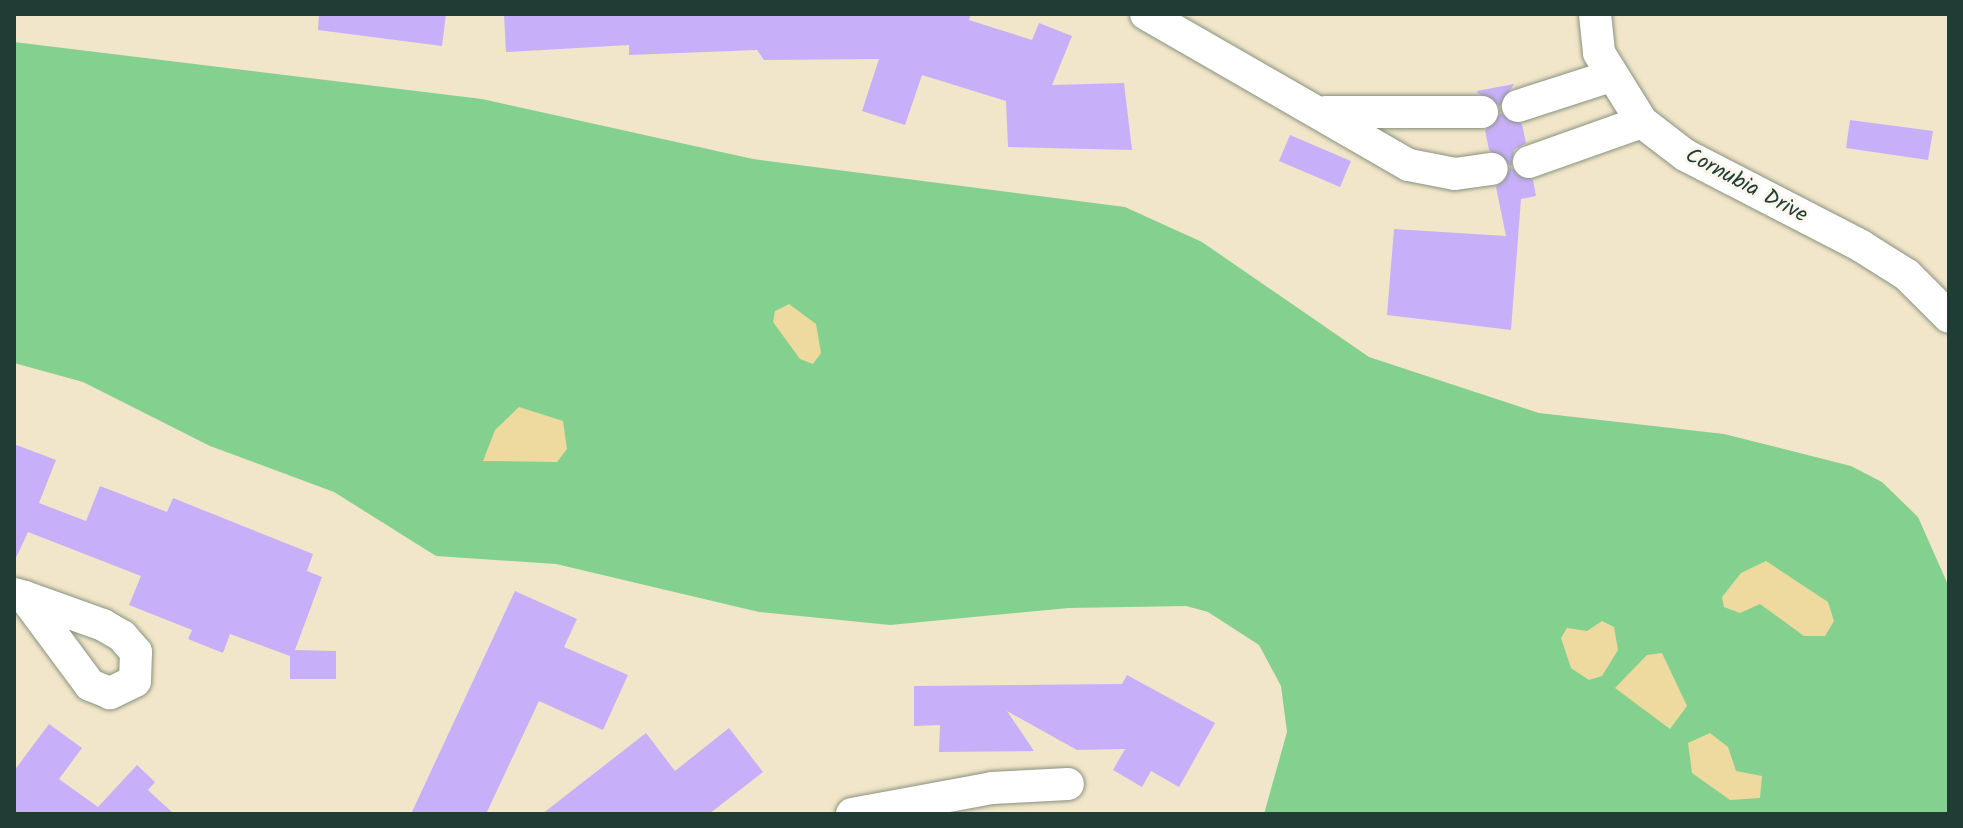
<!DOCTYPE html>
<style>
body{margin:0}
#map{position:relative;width:1963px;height:828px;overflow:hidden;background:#f2e6ca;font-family:Kalam,sans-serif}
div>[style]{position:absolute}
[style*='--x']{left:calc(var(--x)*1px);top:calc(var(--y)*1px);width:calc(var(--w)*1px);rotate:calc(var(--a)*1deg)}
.green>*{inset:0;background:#84d18f}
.sand>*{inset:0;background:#eeda9e}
.building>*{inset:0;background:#c7affa}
.roads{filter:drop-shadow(0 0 2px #88927f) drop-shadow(0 0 2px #88927f)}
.street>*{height:32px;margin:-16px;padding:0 16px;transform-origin:16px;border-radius:16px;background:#fff}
span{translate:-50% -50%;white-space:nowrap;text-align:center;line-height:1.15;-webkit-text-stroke:6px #fbf7ec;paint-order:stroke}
.street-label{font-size:22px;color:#1f3d34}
.frame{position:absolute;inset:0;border:16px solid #1f3d34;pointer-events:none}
</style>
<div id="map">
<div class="green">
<div style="clip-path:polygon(14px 42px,482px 99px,753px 159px,1125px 207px,1202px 242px,1369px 357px,1539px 413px,1724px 434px,1851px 466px,1882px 482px,1918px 517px,1949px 587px,1949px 814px,1264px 814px,1287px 732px,1281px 686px,1259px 645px,1208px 612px,1186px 606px,1069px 608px,890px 625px,759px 612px,556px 564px,436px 556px,334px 492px,210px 446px,83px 382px,14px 363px)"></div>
</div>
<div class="sand">
<div style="clip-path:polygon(789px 304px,816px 324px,821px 353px,813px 364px,800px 359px,773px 322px,775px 311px)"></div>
<div style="clip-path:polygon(519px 407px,563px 421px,567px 449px,557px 462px,483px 461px,495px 430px)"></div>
<div style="clip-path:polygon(1766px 561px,1828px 602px,1834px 621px,1825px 636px,1804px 636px,1760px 604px,1740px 613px,1724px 607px,1722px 597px,1741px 573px)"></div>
<div style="clip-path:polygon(1602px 621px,1614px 627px,1618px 650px,1602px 676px,1589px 680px,1571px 668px,1561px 638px,1567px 628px,1587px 631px)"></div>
<div style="clip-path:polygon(1662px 653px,1687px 706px,1670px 729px,1615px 688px,1647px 655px)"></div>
<div style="clip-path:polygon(1710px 733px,1728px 747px,1736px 771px,1762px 776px,1760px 798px,1730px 800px,1692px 773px,1688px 743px)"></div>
</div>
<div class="building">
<div style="clip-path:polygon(319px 14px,446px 14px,442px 46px,318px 30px)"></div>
<div style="clip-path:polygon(504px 14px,971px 14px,969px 20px,1032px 40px,1039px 23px,1072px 36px,1052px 85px,1124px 83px,1132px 150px,1008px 147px,1006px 101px,922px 75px,905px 125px,862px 111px,879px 59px,764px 60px,757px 50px,629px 55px,629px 45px,506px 52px)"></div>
<div style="clip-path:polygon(1514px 84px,1500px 106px,1478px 93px,1477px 91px)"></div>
<div style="clip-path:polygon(1501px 113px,1522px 124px,1526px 143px,1514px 150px,1511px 168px,1533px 180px,1536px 196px,1521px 199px,1511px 330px,1387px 315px,1394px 229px,1506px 236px,1496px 187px,1511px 166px,1489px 150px,1485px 130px)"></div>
<div style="clip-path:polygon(1850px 120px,1933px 131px,1928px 160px,1846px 148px)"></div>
<div style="clip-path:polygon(1290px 135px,1351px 161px,1340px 187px,1279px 161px)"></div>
<div style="clip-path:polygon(14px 444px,56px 460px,39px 503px,86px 521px,100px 486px,167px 512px,173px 498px,313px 554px,307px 571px,322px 577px,295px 650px,336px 651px,336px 679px,290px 679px,290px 656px,230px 634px,223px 653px,188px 639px,192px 630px,129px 605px,141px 576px,28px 532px,14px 562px)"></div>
<div style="clip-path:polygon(515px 591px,577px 619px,564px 647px,628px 675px,603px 730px,539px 701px,486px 814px,411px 814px)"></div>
<div style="clip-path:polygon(1127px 675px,1215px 723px,1179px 787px,1151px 771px,1142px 787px,1113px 770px,1125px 749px,1077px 750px,1007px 711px,1034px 751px,939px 752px,940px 725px,914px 726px,914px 686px,1122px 684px)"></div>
<div style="clip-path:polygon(49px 724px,82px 748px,59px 779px,98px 807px,137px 765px,155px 782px,148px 790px,174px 814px,14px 814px,14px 771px)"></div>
<div style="clip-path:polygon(729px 728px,763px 772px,709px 814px,542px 814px,646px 733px,675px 771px)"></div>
</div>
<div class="roads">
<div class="street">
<div style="--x:1146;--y:14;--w:303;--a:29.9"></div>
<div style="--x:1409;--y:165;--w:47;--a:11.1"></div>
<div style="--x:1455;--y:174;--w:37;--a:-8"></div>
<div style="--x:1595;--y:14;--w:39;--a:84"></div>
<div style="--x:1599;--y:53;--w:81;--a:58.1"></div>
<div style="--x:1642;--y:122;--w:54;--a:37.5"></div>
<div style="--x:1685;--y:155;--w:198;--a:27.3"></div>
<div style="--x:1861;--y:246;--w:54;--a:32.2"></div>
<div style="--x:1907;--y:275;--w:59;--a:45"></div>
<div style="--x:1518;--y:106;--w:98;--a:-17.9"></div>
<div style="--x:1326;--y:112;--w:156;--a:0"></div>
<div style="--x:1529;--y:162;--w:120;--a:-19.5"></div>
<div style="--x:14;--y:594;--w:11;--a:15"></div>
<div style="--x:25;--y:597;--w:83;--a:19.7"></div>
<div style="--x:103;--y:625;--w:22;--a:30"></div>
<div style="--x:122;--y:636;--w:21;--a:49"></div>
<div style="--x:136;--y:652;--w:29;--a:92"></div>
<div style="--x:135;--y:681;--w:28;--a:154"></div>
<div style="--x:110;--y:693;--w:22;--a:-158"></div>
<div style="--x:90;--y:685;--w:109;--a:-126.5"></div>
<div style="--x:852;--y:814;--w:142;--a:-10.5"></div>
<div style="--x:992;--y:788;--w:76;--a:-3"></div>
</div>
</div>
<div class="street-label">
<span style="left:1746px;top:186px;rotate:28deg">Cornubia Drive</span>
</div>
<div class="frame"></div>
</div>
